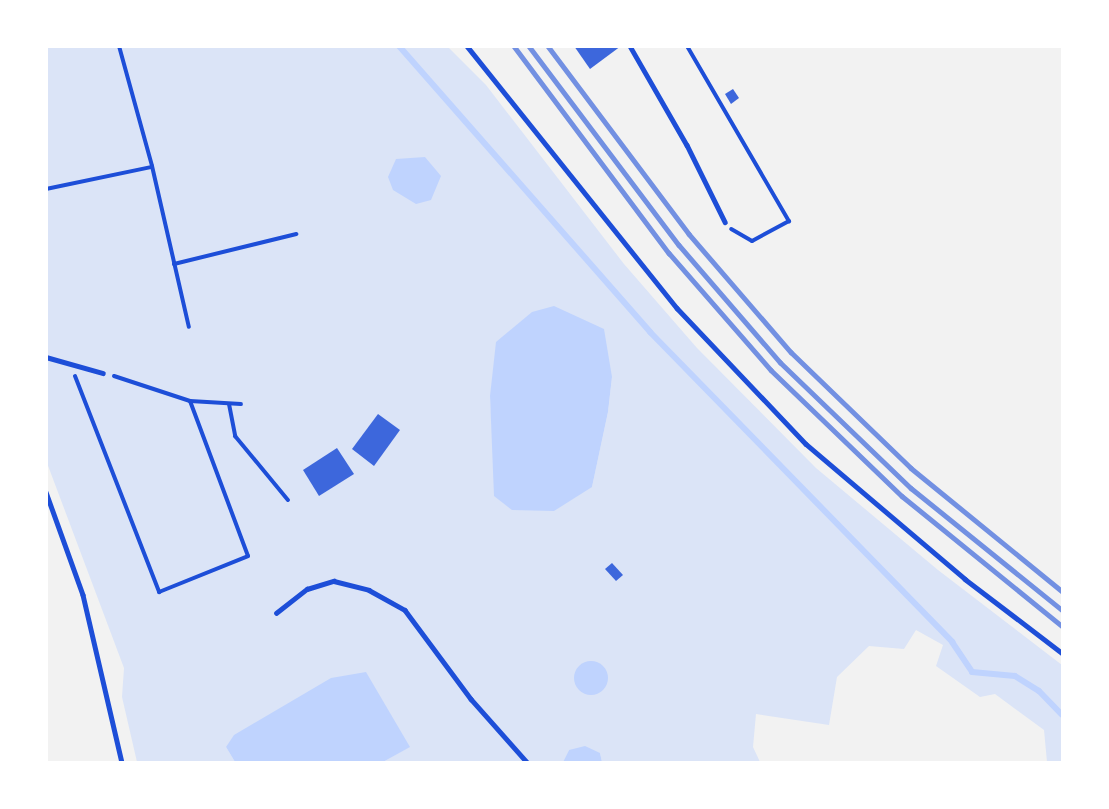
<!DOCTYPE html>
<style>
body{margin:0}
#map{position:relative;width:1109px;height:809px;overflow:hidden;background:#f2f2f2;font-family:Cabin,sans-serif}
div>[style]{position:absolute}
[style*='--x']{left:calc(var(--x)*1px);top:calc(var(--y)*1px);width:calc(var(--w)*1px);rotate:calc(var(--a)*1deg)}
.green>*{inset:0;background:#dbe4f7}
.water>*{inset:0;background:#bfd3fe}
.round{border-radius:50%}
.stream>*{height:6px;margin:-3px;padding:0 3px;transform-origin:3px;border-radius:3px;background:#bfd3fe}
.building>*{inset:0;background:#3d67dc}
.path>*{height:4px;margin:-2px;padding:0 2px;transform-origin:2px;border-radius:2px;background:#1d4ed8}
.service>*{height:4.5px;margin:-2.25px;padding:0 2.25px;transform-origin:2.25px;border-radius:2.25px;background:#1d4ed8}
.rail>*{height:4.5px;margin:-2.25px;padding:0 2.25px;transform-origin:2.25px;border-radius:2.25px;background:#7290e2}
span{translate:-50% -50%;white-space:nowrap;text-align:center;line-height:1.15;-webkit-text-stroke:4.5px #fff;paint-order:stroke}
.frame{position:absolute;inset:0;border:48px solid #fff;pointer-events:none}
</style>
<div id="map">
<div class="green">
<div style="clip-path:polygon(evenodd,47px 47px,448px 47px,486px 85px,624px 264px,697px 348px,816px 468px,938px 570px,1062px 665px,1062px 762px,1047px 762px,1044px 730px,995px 694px,980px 697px,936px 666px,943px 645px,916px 630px,904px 649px,869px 646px,837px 677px,829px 725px,756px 714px,753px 747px,760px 762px,602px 762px,600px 753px,569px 750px,563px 762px,383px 762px,409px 747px,226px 747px,235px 762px,137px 762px,122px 697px,124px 668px,47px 463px,47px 47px,612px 377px,608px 412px,592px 487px,492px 430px,490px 396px,612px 377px)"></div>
</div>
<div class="water">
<div style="clip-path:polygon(425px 157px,441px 176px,431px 200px,416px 204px,393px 190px,388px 177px,396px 159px)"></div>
<div style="clip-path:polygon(554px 306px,604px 329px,612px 377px,608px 412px,592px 487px,554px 511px,512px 510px,494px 496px,490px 396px,496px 342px,532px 312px)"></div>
<div class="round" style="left:574px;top:661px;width:34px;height:34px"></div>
<div style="clip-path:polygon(366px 672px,410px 747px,383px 762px,235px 762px,226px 747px,234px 735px,331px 678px)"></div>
<div style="clip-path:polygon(585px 746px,600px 753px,602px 762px,563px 762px,569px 750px)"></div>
</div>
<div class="stream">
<div style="--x:399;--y:46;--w:381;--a:48.7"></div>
<div style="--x:650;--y:332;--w:433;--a:45.7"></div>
<div style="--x:952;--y:642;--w:36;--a:56"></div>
<div style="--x:972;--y:672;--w:43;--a:5.3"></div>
<div style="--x:1015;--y:676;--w:28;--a:32"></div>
<div style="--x:1039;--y:691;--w:33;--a:46"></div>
</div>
<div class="building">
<div style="clip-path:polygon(574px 46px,621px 46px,590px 69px)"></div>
<div style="clip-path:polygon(733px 89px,739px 98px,731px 104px,725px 94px)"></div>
<div style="clip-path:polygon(378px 414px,400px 430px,374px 466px,352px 449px)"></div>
<div style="clip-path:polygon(337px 448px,354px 474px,319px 496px,303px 470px)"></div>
<div style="clip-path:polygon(612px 563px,623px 575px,616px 581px,605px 569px)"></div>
</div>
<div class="path">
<div style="--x:119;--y:46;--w:124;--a:74.6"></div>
<div style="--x:152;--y:166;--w:165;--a:77.1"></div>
<div style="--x:687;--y:46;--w:203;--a:59.8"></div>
<div style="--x:789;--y:221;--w:42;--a:151.6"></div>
<div style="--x:752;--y:241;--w:24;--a:-150"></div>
<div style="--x:46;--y:189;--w:107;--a:-11.8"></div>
<div style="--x:174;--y:264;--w:126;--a:-13.8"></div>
<div style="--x:75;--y:376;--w:232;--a:68.7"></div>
<div style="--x:159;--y:592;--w:96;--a:-22"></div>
<div style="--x:248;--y:556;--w:165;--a:-110.5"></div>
<div style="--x:114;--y:376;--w:80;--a:18.2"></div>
<div style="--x:190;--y:401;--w:51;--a:3.4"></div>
<div style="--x:229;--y:404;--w:33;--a:79"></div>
<div style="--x:235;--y:436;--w:83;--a:50.4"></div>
</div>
<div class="service">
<div style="--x:467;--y:46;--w:336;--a:51.3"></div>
<div style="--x:677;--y:308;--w:187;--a:46.5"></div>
<div style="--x:806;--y:444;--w:209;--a:40.3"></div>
<div style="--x:965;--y:579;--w:122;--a:37.3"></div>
<div style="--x:630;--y:46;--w:114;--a:60.1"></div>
<div style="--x:687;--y:145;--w:86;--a:63.7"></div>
<div style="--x:46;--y:357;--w:59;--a:15.7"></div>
<div style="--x:46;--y:492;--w:109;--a:70.2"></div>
<div style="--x:83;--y:595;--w:171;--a:76.9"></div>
<div style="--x:276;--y:613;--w:39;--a:-38"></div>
<div style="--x:307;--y:589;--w:28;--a:-17"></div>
<div style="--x:334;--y:581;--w:36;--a:14"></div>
<div style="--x:369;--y:590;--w:41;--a:29.1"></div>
<div style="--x:405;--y:610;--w:111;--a:53.4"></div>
<div style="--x:471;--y:699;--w:84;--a:48.4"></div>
</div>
<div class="rail">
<div style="--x:514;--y:46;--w:259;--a:53.2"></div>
<div style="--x:669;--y:253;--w:155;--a:48.9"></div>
<div style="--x:771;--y:370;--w:182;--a:43.9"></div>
<div style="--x:902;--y:496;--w:206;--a:39.1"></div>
<div style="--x:529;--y:46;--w:249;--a:53"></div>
<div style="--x:679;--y:245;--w:155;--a:49.2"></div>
<div style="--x:780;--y:362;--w:182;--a:43.9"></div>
<div style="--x:911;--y:488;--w:194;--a:38.9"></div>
<div style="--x:548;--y:46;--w:235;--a:53.1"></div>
<div style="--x:689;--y:234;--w:156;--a:49.2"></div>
<div style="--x:791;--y:352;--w:167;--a:44"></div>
<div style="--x:911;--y:468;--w:195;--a:39.2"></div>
</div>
<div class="frame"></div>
</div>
